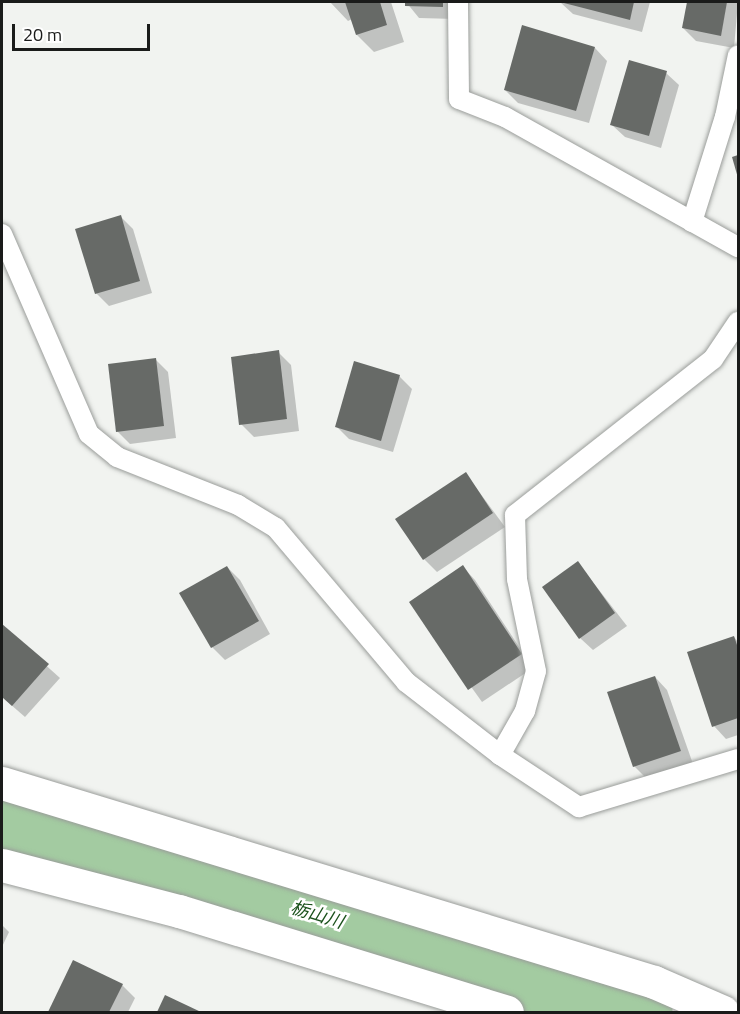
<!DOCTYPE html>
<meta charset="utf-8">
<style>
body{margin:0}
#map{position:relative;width:740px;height:1014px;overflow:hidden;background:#f1f3f0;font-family:"Titillium Web","Noto Sans JP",sans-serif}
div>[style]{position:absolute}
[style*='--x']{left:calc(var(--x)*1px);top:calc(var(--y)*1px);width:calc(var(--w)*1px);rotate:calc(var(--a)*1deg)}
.shadow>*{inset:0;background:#0003}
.river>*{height:82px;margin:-41px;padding:0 41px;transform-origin:41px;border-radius:41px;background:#a3cba1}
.building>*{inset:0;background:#676a67}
.roads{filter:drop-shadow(0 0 2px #9a9d9a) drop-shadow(0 0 2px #9a9d9a)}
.service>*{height:20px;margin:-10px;padding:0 10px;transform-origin:10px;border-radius:10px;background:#fff}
.minor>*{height:33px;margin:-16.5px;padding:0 16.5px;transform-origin:16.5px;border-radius:16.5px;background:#fff}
span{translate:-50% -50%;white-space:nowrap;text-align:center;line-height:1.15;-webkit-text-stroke:5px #fff;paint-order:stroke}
.water-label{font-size:18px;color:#1b521c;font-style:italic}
.frame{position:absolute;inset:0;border:3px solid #1a1b1a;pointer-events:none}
.scale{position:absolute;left:12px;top:24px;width:138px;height:27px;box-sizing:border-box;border:3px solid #1a1b1a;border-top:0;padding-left:8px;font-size:18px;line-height:21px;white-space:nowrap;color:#1a1b1a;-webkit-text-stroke:4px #fff;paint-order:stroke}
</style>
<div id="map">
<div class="shadow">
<div style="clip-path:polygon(330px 2px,391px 2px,404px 42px,374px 52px,357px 35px,352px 19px,348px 21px)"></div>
<div style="clip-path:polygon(406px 2px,456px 2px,455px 19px,419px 18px)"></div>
<div style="clip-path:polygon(560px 2px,650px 2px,642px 32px,573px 14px)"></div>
<div style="clip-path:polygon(688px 2px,738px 2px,734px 48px,696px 41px,683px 28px)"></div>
<div style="clip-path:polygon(595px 48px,607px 61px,589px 123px,518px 103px,505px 90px)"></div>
<div style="clip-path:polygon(666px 73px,679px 85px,661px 148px,625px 137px,612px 125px)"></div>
<div style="clip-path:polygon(121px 217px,133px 229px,152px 293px,109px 306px,96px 293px)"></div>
<div style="clip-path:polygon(278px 352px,291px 365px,299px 431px,254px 437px,241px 424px)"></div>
<div style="clip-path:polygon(155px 359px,168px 372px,176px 438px,130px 444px,117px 431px)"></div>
<div style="clip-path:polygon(399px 376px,412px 389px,393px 452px,349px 439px,336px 426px)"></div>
<div style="clip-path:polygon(466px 474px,505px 527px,437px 572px,424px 559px)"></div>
<div style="clip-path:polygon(578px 563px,627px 626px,593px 650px,580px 638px)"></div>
<div style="clip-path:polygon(227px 567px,240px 580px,270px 634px,225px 660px,212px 647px)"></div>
<div style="clip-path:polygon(463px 567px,475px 580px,533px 668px,482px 702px,411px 603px)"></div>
<div style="clip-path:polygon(2px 626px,60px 678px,25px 717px,2px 697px)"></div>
<div style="clip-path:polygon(734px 637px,738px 642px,738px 735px,726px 739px,714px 726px)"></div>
<div style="clip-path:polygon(655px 677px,667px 690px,693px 764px,647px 779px,634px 766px)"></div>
<div style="clip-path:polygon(2px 925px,9px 932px,2px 947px)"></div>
<div style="clip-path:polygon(73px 962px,122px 985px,135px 998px,128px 1012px,49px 1012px)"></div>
<div style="clip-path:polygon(165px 997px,198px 1012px,158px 1012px)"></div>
</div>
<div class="river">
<div style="--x:2;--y:817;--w:659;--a:17.2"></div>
</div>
<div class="building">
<div style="clip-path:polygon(345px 2px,380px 2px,387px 25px,356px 35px)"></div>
<div style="clip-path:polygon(405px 2px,443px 2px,443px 7px,405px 6px)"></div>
<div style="clip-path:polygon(560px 2px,634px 2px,630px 20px)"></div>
<div style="clip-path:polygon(687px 2px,727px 2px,721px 36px,682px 28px)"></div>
<div style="clip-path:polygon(522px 25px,595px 47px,576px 111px,504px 90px)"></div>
<div style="clip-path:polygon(629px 60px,667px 71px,649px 136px,610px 125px)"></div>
<div style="clip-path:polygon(738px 155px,738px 178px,732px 157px)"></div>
<div style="clip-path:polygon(121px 215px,140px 281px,95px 294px,75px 229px)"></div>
<div style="clip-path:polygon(279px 350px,287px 419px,239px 425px,231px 357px)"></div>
<div style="clip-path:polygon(156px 358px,164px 426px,116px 432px,108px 364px)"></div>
<div style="clip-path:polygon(354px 361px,400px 375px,381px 441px,335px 427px)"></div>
<div style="clip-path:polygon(466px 472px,493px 513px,423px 560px,395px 519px)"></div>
<div style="clip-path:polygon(578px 561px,615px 613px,579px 639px,542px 587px)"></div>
<div style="clip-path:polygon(463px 565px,522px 654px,468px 690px,409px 602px)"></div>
<div style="clip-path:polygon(227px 566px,259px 621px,211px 648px,179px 593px)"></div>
<div style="clip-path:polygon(2px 624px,49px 664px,12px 706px,2px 697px)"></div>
<div style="clip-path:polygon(734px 636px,738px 648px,738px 718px,712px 727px,687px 652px)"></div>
<div style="clip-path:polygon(655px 676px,681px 751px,633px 767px,607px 692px)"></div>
<div style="clip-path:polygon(73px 960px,123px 984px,109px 1012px,48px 1012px)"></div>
<div style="clip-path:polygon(165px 995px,201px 1012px,157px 1012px)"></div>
</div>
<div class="roads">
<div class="service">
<div style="--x:458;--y:2;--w:97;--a:89.4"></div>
<div style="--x:459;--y:99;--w:49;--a:21.4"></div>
<div style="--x:505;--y:117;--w:267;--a:29.2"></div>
<div style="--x:692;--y:222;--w:110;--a:-72.6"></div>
<div style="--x:725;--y:117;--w:63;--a:-78.2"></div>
<div style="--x:2;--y:234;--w:218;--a:66.5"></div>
<div style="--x:89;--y:434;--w:36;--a:39"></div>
<div style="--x:117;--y:457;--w:130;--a:21.6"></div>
<div style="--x:238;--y:505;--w:44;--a:31.2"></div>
<div style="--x:276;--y:528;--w:202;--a:49.8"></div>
<div style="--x:406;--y:682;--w:119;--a:37.8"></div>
<div style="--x:500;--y:755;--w:95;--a:33.4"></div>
<div style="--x:579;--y:807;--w:166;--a:-16.8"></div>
<div style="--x:500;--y:755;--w:51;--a:-60.4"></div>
<div style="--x:525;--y:711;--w:41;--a:-74.6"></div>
<div style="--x:536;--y:671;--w:94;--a:-101.7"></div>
<div style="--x:517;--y:579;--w:64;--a:-91.8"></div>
<div style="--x:515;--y:515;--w:252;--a:-38.2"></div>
<div style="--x:713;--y:359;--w:45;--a:-56"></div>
</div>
<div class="minor">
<div style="--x:2;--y:783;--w:682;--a:16.97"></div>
<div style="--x:654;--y:982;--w:75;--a:23.5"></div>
<div style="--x:2;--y:865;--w:183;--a:14.6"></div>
<div style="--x:179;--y:911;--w:343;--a:17.1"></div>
</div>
</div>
<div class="water-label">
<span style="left:317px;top:915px;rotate:17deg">栃山川</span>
</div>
<div class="frame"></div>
<div class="scale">20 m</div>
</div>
